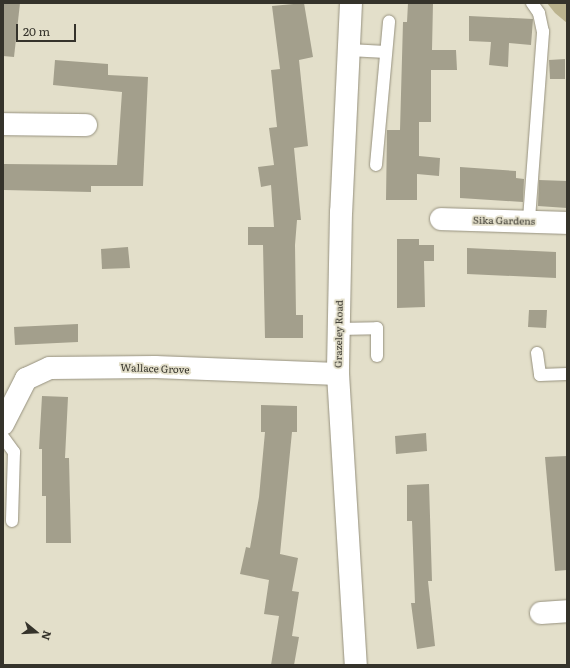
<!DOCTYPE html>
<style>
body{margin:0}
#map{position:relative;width:570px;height:668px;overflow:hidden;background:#e3dfca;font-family:Literata,serif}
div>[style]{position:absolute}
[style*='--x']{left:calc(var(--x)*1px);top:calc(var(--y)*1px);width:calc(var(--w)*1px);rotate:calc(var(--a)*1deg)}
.green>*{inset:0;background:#bbb38e}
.building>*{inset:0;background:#a39f8c}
.roads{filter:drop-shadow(0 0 1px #96917e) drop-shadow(0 0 1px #96917e)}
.lane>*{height:12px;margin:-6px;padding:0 6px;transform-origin:6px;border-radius:6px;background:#fff}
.street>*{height:22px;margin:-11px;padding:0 11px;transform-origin:11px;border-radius:11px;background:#fff}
span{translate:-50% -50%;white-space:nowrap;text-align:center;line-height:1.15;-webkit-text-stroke:3.5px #e3dfca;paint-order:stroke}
.street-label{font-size:10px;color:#35332b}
.frame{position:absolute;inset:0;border:4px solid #35332b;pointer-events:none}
.north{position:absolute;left:16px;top:612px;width:40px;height:40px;-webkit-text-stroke:3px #e3dfca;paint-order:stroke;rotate:108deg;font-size:11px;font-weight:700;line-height:16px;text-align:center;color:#35332b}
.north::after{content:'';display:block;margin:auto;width:14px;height:18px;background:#35332b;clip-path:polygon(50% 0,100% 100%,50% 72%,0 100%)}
.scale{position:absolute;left:16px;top:24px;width:60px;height:18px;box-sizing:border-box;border:2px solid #35332b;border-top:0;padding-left:5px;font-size:12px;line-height:14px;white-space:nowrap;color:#35332b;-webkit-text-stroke:3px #e3dfca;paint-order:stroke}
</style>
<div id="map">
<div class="green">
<div style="clip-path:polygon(547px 3px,567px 3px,567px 23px,555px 13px)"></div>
</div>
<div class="building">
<div style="clip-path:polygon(3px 3px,20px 3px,14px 57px,3px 56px)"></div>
<div style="clip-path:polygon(304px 3px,313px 57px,299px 60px,308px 146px,294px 148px,301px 220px,297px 220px,295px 245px,296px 315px,303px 315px,303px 338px,265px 338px,263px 245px,248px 245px,248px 227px,274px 227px,271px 185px,261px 187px,258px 167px,274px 165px,269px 128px,277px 127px,271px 70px,280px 69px,272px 6px)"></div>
<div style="clip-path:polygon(408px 3px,433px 3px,432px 50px,456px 50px,457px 70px,431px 70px,431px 122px,419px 122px,419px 156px,440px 158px,439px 176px,417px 174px,417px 200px,386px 200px,387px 130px,400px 130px,403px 22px,407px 22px)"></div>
<div style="clip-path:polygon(469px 16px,533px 19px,531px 45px,509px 43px,508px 67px,489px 65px,491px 42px,469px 41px)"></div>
<div style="clip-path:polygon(565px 59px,565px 79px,550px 79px,549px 60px)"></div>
<div style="clip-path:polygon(55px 60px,108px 64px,108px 75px,148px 77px,143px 186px,91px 186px,91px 192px,4px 190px,3px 164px,117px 165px,122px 92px,53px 85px)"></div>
<div style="clip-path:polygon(460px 167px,516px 171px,516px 178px,524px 179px,523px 202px,460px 198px)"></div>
<div style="clip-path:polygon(539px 180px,567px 181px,567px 208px,538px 206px)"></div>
<div style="clip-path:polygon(397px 239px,419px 239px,419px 245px,434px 245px,434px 261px,424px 261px,425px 307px,397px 308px)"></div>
<div style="clip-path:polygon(128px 247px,130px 268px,102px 269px,101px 249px)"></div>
<div style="clip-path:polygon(467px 248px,556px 252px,556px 278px,467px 274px)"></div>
<div style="clip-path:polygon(529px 310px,547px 310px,546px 328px,528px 327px)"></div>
<div style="clip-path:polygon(78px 324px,78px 342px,15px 345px,14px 327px)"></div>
<div style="clip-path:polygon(42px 396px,68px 397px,65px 458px,69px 458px,71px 543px,46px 543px,46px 496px,42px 496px,42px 449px,39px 449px)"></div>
<div style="clip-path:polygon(261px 405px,297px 406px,297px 432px,292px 432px,280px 554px,298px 558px,292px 591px,299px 592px,292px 636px,299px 637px,294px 665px,271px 665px,279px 616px,264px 614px,269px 580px,240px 574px,246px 547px,250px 548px,259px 497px,265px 432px,261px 432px)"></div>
<div style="clip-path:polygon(426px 433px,427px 451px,396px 454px,395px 436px)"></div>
<div style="clip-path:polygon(567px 456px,567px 570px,555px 571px,545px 457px)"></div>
<div style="clip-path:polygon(429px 484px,432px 581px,428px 581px,435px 646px,417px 649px,411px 603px,415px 603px,412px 521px,407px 521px,407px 485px)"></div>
</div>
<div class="roads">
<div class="lane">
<div style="--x:349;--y:50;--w:37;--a:3"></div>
<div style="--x:376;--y:165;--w:144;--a:-84.8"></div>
<div style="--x:529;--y:219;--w:188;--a:-85.7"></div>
<div style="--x:543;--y:32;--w:19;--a:-102"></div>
<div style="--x:539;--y:13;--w:12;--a:-125"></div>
<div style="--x:338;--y:329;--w:39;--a:-1"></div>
<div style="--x:377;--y:328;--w:28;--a:90"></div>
<div style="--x:537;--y:353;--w:22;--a:82"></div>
<div style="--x:540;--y:375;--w:27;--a:-2"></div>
<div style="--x:3;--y:437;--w:19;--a:54"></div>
<div style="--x:14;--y:452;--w:69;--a:91.7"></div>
</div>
<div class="street">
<div style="--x:351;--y:3;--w:209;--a:92.7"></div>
<div style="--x:341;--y:212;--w:162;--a:91.1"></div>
<div style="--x:338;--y:374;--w:292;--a:86.5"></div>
<div style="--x:3;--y:124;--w:83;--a:0.7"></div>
<div style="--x:441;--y:219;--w:126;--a:1.8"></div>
<div style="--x:3;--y:424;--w:51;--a:-62.9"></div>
<div style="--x:26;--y:379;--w:26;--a:-25"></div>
<div style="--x:50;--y:368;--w:105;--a:-0.5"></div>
<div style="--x:155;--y:367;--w:183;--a:2.2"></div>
<div style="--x:541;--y:613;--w:26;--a:-4"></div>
</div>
</div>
<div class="street-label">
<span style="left:504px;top:220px;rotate:1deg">Sika Gardens</span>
<span style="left:338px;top:334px;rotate:-89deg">Grazeley Road</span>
<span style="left:155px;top:368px;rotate:2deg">Wallace Grove</span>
</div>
<div class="frame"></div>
<div class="north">N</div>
<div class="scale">20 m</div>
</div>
